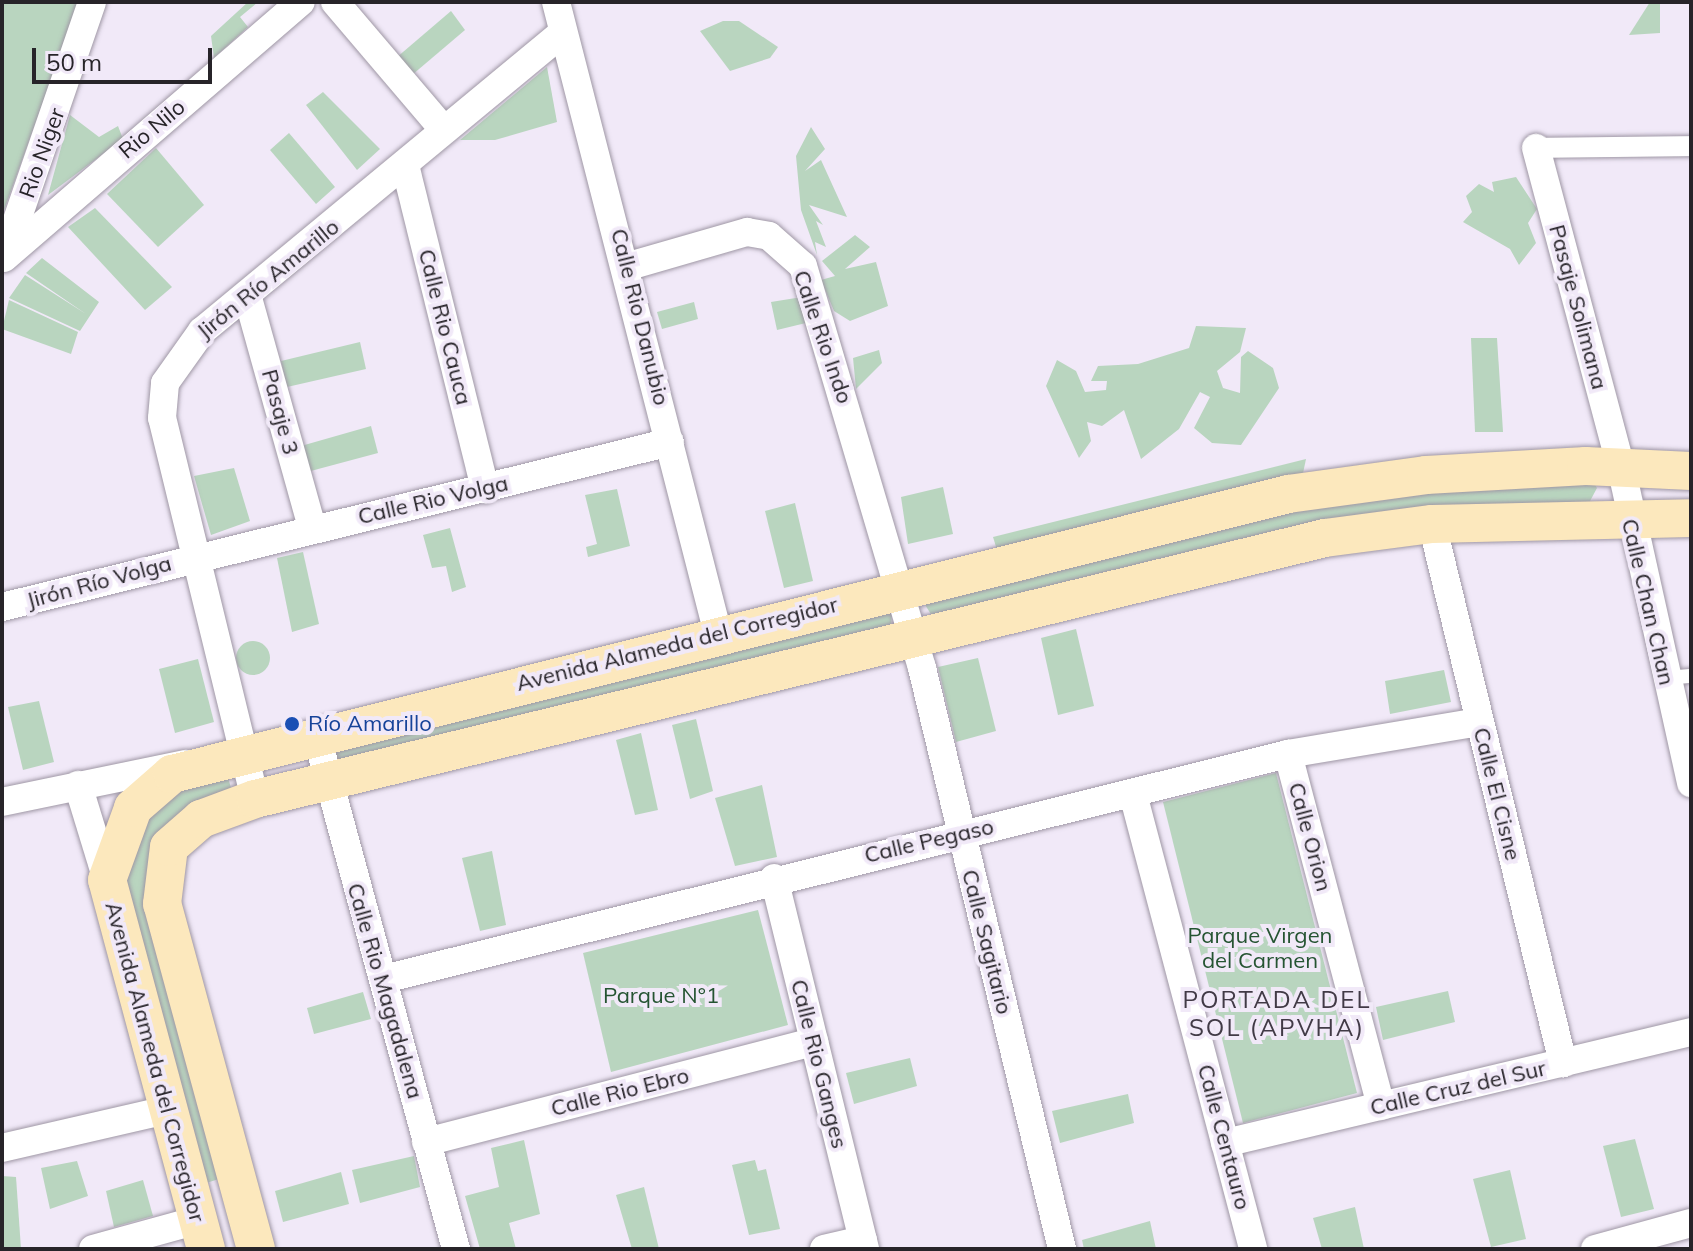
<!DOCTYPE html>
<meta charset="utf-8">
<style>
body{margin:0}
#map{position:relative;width:1693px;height:1251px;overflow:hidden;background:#f1e9f8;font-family:Mulish,sans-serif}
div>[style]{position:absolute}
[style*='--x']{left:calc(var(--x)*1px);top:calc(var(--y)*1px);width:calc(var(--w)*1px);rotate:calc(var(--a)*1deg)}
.green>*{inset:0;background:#b9d5bf}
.round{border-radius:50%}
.roads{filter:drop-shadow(0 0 2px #9f97a5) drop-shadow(0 0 2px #9f97a5)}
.service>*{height:14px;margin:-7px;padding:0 7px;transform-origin:7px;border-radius:7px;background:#fff}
.pedestrian>*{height:20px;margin:-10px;padding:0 10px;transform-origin:10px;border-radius:10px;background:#fff}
.minor>*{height:28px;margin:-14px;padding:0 14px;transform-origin:14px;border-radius:14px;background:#fff}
.secondary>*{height:38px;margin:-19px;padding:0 19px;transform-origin:19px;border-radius:19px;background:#fce8bd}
.dots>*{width:22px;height:22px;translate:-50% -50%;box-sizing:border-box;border:4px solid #f1e9f8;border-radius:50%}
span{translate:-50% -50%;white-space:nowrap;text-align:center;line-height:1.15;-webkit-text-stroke:8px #f1e9f8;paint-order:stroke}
.street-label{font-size:22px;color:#272429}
.transit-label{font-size:22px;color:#164399}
.left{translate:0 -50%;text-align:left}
.park-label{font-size:22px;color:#255432}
.neighbourhood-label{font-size:24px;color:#413a46;letter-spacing:2px}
.frame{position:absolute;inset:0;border:4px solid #272429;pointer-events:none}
.scale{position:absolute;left:32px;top:48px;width:180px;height:36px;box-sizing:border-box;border:4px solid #272429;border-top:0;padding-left:10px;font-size:24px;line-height:28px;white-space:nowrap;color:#272429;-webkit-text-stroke:6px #f1e9f8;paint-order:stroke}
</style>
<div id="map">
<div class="green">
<div style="clip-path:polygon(2px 2px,79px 2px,2px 216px)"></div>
<div style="clip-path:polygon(248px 2px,258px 2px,240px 17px,248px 27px,214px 58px,211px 36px)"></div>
<div style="clip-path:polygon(1650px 2px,1660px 2px,1660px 33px,1629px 35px)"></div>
<div style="clip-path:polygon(451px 11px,465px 30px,412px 75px,396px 58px)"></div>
<div style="clip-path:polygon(723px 21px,739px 21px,778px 47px,770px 58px,730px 71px,700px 31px)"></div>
<div style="clip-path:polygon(547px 67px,557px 122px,495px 140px,460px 140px)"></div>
<div style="clip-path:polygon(323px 92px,380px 149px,357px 170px,306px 105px)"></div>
<div style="clip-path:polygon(70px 115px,99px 137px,118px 126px,123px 139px,48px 195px)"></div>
<div style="clip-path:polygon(811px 127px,825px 149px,805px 171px,821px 160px,847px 217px,809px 205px,823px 225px,816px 221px,826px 247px,815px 242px,817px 255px,801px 210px,796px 156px)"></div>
<div style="clip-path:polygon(289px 133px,335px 187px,316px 204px,270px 150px)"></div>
<div style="clip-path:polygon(156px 148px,204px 205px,158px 247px,107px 194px)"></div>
<div style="clip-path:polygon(1516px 177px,1537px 209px,1528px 223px,1536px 243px,1519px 265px,1510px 249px,1463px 222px,1472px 212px,1466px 196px,1479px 184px,1494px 192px,1492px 182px)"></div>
<div style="clip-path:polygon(95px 208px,172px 287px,145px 310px,68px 227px)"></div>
<div style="clip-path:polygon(855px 235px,870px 247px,845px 269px,876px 262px,888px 306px,850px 321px,834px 311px,821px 280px,835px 276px,822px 261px)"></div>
<div style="clip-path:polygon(42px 258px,99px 302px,80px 331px,9px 298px,25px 275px,86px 314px,26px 273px)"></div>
<div style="clip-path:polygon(802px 297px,810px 322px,777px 330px,771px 302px)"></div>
<div style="clip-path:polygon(9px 300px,78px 332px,71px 354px,2px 329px)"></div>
<div style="clip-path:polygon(694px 302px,698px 319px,662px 329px,657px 312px)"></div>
<div style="clip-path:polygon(1196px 326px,1246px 328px,1240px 352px,1217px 371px,1223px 388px,1240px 393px,1241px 357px,1248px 351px,1273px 368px,1279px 388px,1241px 445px,1212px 443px,1194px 428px,1210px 397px,1200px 392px,1179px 429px,1141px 459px,1124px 410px,1102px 426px,1087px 422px,1091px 441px,1079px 458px,1046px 386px,1057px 360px,1076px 371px,1085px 392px,1106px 390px,1107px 381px,1091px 381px,1098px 366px,1138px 364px,1189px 348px)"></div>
<div style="clip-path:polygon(1471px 338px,1497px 338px,1503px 432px,1475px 432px)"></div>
<div style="clip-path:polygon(360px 342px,366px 369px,287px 387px,281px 361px)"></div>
<div style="clip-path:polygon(879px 350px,882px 363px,856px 389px,853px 358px)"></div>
<div style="clip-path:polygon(371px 426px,378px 453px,307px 472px,301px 446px)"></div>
<div style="clip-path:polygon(1306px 459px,1302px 478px,997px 550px,993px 537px)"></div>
<div style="clip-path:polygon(234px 468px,250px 521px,211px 535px,194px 476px)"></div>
<div style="clip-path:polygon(1592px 480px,1597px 488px,1589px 503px,932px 616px,924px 603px,1277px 507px,1403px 489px)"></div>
<div style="clip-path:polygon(943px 487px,953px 534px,908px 544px,901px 497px)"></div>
<div style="clip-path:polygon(617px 489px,630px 546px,588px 557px,586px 547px,597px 544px,585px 495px)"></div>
<div style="clip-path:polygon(795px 503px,813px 581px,784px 588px,765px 511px)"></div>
<div style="clip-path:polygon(450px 528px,466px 587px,452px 592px,446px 566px,432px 568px,423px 535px)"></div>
<div style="clip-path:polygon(303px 552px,319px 624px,292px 632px,277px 558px)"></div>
<div style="clip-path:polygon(892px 610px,891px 628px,343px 763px,336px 758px,335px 749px)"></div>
<div style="clip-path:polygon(1076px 629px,1094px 706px,1058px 715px,1041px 638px)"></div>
<div class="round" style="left:236px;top:641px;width:34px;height:34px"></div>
<div style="clip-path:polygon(978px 658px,996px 731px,956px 742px,938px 667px)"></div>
<div style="clip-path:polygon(198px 659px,214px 722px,175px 733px,159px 669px)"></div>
<div style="clip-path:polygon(1444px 670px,1451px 702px,1390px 714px,1385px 681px)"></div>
<div style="clip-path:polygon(39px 701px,54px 762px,23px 770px,8px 707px)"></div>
<div style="clip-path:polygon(696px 719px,713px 791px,690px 799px,672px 725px)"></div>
<div style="clip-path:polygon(641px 733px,658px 810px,635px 815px,616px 740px)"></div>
<div style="clip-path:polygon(1276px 773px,1357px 1093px,1243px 1123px,1163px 802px)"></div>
<div style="clip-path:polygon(227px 774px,231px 788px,160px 836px,222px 1178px,200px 1185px,119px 894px,158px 797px)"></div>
<div style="clip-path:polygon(762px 785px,777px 857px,735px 866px,715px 798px)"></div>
<div style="clip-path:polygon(492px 851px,506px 925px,480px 931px,462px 858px)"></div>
<div style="clip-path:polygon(758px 910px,788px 1025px,611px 1072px,583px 953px)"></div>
<div style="clip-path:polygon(1448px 991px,1455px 1022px,1383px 1040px,1376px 1007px)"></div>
<div style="clip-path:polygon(363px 992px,371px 1019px,314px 1034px,307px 1008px)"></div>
<div style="clip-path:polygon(910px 1058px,917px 1086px,854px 1104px,846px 1073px)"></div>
<div style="clip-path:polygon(1128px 1094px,1134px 1123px,1060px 1143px,1052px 1111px)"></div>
<div style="clip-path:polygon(1635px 1139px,1654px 1209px,1621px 1217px,1603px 1146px)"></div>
<div style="clip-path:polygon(524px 1140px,540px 1214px,509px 1223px,516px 1249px,480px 1249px,465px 1196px,499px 1187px,491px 1148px)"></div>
<div style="clip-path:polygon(414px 1156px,420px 1187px,360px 1203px,352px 1170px)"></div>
<div style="clip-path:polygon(755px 1160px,758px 1171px,766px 1169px,780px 1229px,749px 1235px,732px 1165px)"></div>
<div style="clip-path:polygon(77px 1161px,88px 1196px,50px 1209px,41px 1168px)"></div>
<div style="clip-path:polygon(1510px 1170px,1526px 1239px,1491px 1247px,1473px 1179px)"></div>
<div style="clip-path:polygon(341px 1172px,349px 1204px,283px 1222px,275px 1191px)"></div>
<div style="clip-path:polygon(2px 1176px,16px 1177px,21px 1249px,2px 1249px)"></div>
<div style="clip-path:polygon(143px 1180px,153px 1216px,114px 1227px,106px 1191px)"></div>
<div style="clip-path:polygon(644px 1187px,659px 1249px,632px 1249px,616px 1195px)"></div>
<div style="clip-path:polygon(1355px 1207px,1364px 1249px,1322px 1249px,1313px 1218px)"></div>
<div style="clip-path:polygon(1150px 1221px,1156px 1249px,1084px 1249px,1082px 1240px)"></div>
</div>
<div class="roads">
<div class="service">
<div style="--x:1666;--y:678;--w:25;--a:-5"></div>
</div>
<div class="pedestrian">
<div style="--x:1536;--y:148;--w:155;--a:-0.7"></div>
</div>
<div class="minor">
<div style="--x:335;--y:2;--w:167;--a:49.6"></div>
<div style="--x:556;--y:2;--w:652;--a:75.62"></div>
<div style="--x:1536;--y:148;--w:330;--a:75.1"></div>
<div style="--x:1621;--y:467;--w:324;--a:77.5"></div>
<div style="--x:405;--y:165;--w:334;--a:76.1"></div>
<div style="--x:6;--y:252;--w:264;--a:-71"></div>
<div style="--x:4;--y:258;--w:392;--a:-40.8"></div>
<div style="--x:629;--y:266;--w:123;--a:-16.1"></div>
<div style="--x:747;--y:232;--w:22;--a:10"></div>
<div style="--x:769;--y:236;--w:45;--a:41.4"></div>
<div style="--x:803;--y:266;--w:419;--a:73.5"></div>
<div style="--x:922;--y:668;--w:598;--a:76.45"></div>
<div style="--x:248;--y:298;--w:238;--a:74.4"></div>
<div style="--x:1432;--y:524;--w:555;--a:76.34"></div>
<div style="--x:2;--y:607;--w:688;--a:-13.87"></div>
<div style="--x:316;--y:733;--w:535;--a:74.82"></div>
<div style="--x:1288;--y:754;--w:364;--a:75.2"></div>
<div style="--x:78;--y:785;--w:99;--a:73"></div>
<div style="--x:1133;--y:794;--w:471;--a:75.2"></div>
<div style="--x:255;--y:799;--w:392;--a:-103.7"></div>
<div style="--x:162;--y:418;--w:35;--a:-85"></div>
<div style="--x:165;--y:383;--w:64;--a:-54.6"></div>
<div style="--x:202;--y:331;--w:467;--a:-39.6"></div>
<div style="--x:2;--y:802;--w:187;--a:-11.7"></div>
<div style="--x:774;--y:878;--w:382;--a:76.2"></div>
<div style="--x:384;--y:979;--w:932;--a:-13.98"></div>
<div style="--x:1288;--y:754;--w:194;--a:-9.5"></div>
<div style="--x:426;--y:1142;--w:401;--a:-14.5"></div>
<div style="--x:1225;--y:1143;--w:479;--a:-13.4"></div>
<div style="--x:2;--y:1148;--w:169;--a:-13"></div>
<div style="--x:93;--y:1249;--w:109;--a:-15.4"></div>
<div style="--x:824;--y:1249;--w:40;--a:-13"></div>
<div style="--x:1595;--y:1249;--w:99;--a:-15.2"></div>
</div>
<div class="secondary">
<div style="--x:206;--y:1249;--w:382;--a:-105"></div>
<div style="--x:107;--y:880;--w:77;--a:-70.1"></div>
<div style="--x:133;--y:808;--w:52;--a:-41.1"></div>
<div style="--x:172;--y:774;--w:1151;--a:-14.08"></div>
<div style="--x:1288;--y:494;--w:139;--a:-7.8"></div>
<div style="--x:1426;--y:475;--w:160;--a:-3.2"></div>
<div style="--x:1586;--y:466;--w:105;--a:2.7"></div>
<div style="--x:256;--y:1249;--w:358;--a:-105.2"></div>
<div style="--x:162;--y:904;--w:57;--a:-83"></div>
<div style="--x:169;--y:847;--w:43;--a:-41.2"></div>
<div style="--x:201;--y:819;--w:58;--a:-20.3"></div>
<div style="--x:255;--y:799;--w:1101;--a:-13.71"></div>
<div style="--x:1325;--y:538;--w:108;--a:-7.5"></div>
<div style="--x:1432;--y:524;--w:259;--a:-1.3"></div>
</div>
</div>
<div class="dots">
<div style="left:292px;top:724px;background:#1a4fb4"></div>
</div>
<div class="street-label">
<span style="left:152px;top:129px;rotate:-40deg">Rio Nilo</span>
<span style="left:42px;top:153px;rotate:-70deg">Rio Niger</span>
<span style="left:268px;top:279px;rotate:-39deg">Jirón Río Amarillo</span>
<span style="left:1578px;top:307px;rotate:75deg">Pasaje Solimana</span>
<span style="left:640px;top:317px;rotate:76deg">Calle Rio Danubio</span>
<span style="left:445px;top:327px;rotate:76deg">Calle Rio Cauca</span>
<span style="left:823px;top:337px;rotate:71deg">Calle Rio Indo</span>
<span style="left:280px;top:412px;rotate:75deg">Pasaje 3</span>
<span style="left:433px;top:500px;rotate:-13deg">Calle Rio Volga</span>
<span style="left:99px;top:582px;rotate:-15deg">Jirón Río Volga</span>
<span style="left:1648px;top:602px;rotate:77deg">Calle Chan Chan</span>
<span style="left:677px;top:644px;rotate:-14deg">Avenida Alameda del Corregidor</span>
<span style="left:1497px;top:794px;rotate:76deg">Calle El Cisne</span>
<span style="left:1310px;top:837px;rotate:75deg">Calle Orion</span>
<span style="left:929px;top:841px;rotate:-13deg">Calle Pegaso</span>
<span style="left:987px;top:942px;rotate:76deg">Calle Sagitario</span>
<span style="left:385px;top:991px;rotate:74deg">Calle Rio Magadalena</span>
<span style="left:155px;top:1062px;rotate:75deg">Avenida Alameda del Corregidor</span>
<span style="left:819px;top:1064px;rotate:76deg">Calle Rio Ganges</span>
<span style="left:1458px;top:1088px;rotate:-13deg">Calle Cruz del Sur</span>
<span style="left:620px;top:1092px;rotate:-14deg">Calle Rio Ebro</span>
<span style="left:1224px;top:1137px;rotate:75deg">Calle Centauro</span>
</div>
<div class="transit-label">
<span class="left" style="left:308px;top:724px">Río Amarillo</span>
</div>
<div class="park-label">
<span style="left:1260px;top:948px">Parque Virgen<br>del Carmen</span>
<span style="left:661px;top:996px">Parque N°1</span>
</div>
<div class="neighbourhood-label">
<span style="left:1277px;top:1014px">PORTADA DEL<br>SOL (APVHA)</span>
</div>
<div class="frame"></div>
<div class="scale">50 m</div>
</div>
